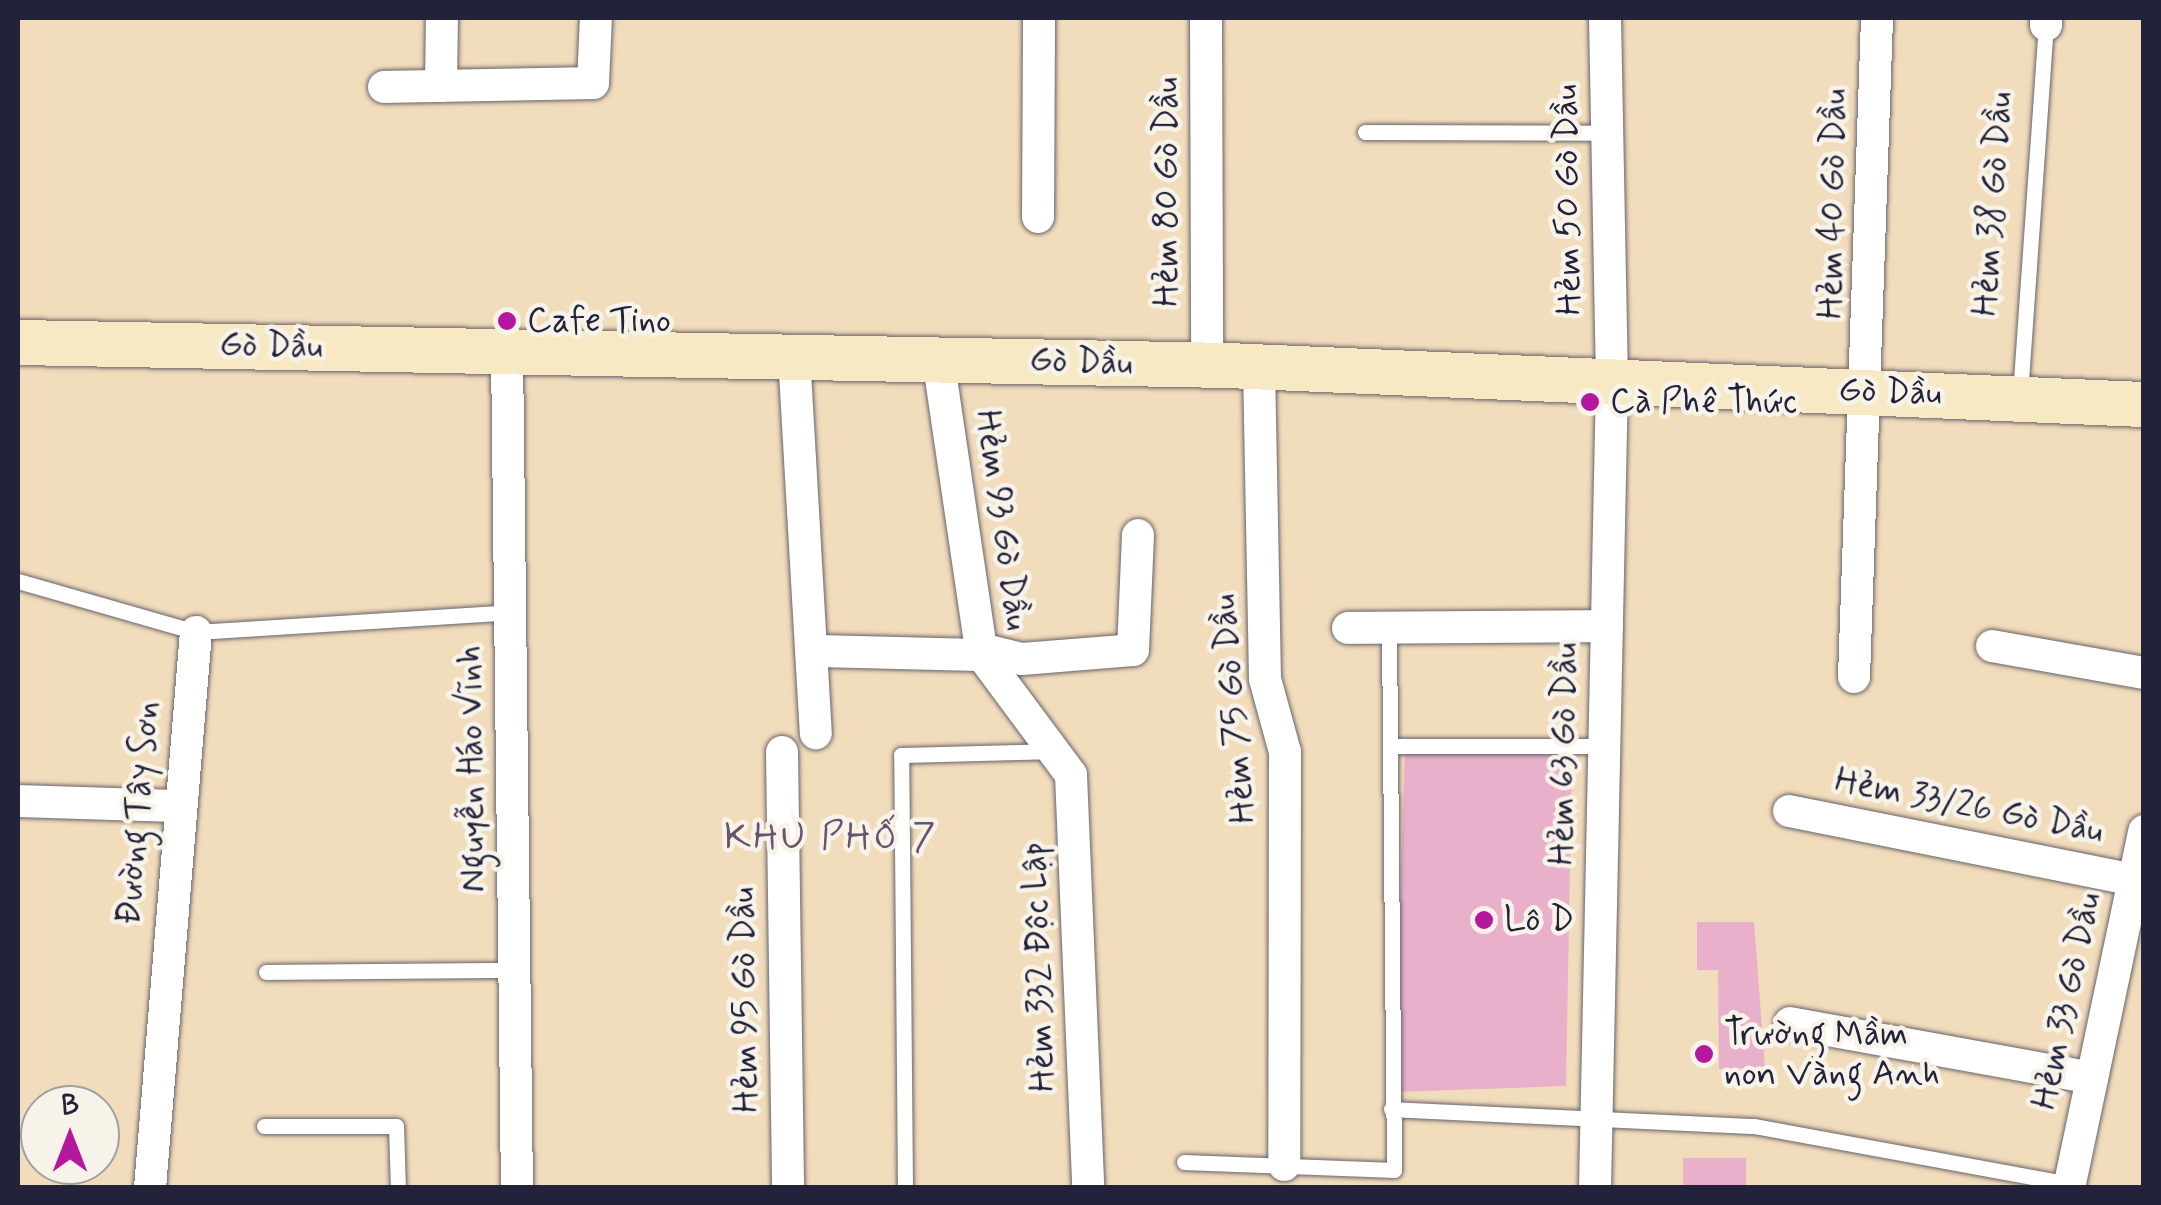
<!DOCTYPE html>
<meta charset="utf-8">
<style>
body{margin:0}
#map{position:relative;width:2161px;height:1205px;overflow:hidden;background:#f1dcbc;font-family:Mynerve,sans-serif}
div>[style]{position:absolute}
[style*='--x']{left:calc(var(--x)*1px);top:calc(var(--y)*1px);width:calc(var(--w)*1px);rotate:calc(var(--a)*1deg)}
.building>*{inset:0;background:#e8b0ca}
.roads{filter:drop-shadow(0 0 2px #6a6368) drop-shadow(0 0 2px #6a6368)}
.lane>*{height:15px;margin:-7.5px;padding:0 7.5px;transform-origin:7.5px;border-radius:7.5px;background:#fff}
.street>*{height:32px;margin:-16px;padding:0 16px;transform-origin:16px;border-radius:16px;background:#fff}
.secondary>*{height:45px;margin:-22.5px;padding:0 22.5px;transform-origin:22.5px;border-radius:22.5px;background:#f6e9c3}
.dots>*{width:28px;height:28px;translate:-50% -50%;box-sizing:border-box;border:5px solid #f7f3e8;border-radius:50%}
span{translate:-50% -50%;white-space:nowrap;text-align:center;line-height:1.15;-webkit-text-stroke:9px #f7f3e8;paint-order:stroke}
.street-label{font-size:35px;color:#22223b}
.poi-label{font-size:35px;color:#22223b}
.left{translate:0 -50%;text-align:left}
.neighbourhood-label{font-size:38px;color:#67546d;letter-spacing:2.5px}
.frame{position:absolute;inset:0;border:20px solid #22223b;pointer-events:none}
.north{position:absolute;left:20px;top:1085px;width:100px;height:100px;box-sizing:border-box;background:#f7f3e8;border:2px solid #a29fa3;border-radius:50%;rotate:0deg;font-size:28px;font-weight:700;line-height:40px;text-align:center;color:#22223b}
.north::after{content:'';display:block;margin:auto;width:35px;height:45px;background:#b5179e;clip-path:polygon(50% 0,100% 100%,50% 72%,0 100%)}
</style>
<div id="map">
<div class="building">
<div style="clip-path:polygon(1405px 750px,1572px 754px,1566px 1086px,1394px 1092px)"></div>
<div style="clip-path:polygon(1697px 922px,1754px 922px,1765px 1068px,1719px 1069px,1718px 970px,1697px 970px)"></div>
<div style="clip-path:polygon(1683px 1158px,1746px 1158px,1746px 1188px,1683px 1188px)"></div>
</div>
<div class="roads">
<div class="lane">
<div style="--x:1365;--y:132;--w:242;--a:0.2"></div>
<div style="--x:2020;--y:395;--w:371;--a:-86"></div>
<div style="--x:18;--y:581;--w:185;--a:16"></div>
<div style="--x:196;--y:632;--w:315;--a:-3.6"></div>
<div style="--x:1390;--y:746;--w:214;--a:0"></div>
<div style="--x:266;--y:972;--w:249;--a:-0.5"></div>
<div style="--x:1391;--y:1109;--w:363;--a:2.7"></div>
<div style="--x:1754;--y:1126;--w:320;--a:10.4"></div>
<div style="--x:264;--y:1126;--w:132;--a:0"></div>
<div style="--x:396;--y:1126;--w:62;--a:88.2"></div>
<div style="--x:1184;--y:1162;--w:210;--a:2.2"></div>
<div style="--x:1394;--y:1170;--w:542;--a:-90.53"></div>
<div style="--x:905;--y:1188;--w:433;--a:-90.5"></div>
<div style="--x:901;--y:755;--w:148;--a:-1.5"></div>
</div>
<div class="street">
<div style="--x:1206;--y:18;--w:347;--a:89.8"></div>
<div style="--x:2046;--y:25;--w:7;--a:-90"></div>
<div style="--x:441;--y:86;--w:68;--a:-89.2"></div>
<div style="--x:384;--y:87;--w:209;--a:-1.1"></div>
<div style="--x:593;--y:83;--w:65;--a:-87.4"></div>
<div style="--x:1038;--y:217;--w:199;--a:-89.7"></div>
<div style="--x:507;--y:350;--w:838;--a:89.32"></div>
<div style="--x:794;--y:355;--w:379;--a:86.7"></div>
<div style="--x:938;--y:358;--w:300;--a:81.6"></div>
<div style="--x:982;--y:655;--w:149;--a:53.4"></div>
<div style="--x:1071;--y:775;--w:413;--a:87.6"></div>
<div style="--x:1259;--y:366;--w:313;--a:88.9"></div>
<div style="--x:1265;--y:679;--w:76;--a:74.7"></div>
<div style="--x:1285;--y:752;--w:413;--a:90.1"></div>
<div style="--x:1348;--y:628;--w:259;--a:-0.4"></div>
<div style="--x:1992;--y:646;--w:154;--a:10.1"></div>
<div style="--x:981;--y:649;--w:42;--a:13.7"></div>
<div style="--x:1022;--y:659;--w:111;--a:-4.6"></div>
<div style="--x:1133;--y:650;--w:115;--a:-87.5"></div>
<div style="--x:814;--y:651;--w:168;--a:1.4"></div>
<div style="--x:1854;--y:677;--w:659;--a:-88"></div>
<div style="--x:782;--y:752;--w:436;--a:89.2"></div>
<div style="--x:18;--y:801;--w:158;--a:1.8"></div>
<div style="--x:1789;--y:811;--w:351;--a:11.3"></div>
<div style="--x:1790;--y:1023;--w:307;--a:10.3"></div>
<div style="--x:150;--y:1188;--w:558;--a:-85.27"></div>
<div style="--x:1595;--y:1188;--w:806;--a:-88.79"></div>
<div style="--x:1612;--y:382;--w:364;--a:-91.1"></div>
<div style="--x:2069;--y:1188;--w:365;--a:-78.1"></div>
</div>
<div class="secondary">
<div style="--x:18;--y:342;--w:1209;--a:1.09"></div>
<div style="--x:1227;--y:365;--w:918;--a:2.44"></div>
</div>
</div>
<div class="dots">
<div style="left:507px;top:321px;background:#b5179e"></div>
<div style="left:1590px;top:402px;background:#b5179e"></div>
<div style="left:1484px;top:920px;background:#b5179e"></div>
<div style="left:1704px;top:1054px;background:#b5179e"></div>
</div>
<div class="street-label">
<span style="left:1167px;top:192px;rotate:-90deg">Hẻm 80 Gò Dầu</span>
<span style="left:1568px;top:200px;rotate:-91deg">Hẻm 50 Gò Dầu</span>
<span style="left:1833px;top:204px;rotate:-89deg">Hẻm 40 Gò Dầu</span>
<span style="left:1993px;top:204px;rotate:-86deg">Hẻm 38 Gò Dầu</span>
<span style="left:271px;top:346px;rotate:1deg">Gò Dầu</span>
<span style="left:1081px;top:362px;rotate:2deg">Gò Dầu</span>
<span style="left:1890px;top:392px;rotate:2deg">Gò Dầu</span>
<span style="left:1002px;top:520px;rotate:82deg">Hẻm 93 Gò Dầu</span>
<span style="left:1234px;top:709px;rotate:-95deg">Hẻm 75 Gò Dầu</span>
<span style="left:1564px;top:754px;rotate:-89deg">Hẻm 63 Gò Dầu</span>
<span style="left:472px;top:769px;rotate:-91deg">Nguyễn Háo Vĩnh</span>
<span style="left:1969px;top:806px;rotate:11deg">Hẻm 33/26 Gò Dầu</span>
<span style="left:138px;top:813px;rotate:-85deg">Đường Tây Sơn</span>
<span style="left:1039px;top:967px;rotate:-92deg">Hẻm 332 Độc Lập</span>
<span style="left:745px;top:1000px;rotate:-91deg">Hẻm 95 Gò Dầu</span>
<span style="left:2067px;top:1001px;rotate:-78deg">Hẻm 33 Gò Dầu</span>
</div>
<div class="poi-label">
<span class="left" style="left:527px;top:321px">Cafe Tino</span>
<span class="left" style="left:1610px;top:402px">Cà Phê Thức</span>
<span class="left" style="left:1504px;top:920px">Lô D</span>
<span class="left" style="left:1724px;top:1054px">Trường Mầm<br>non Vàng Anh</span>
</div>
<div class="neighbourhood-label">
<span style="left:831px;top:838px">KHU PHỐ 7</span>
</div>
<div class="frame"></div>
<div class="north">B</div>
</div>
